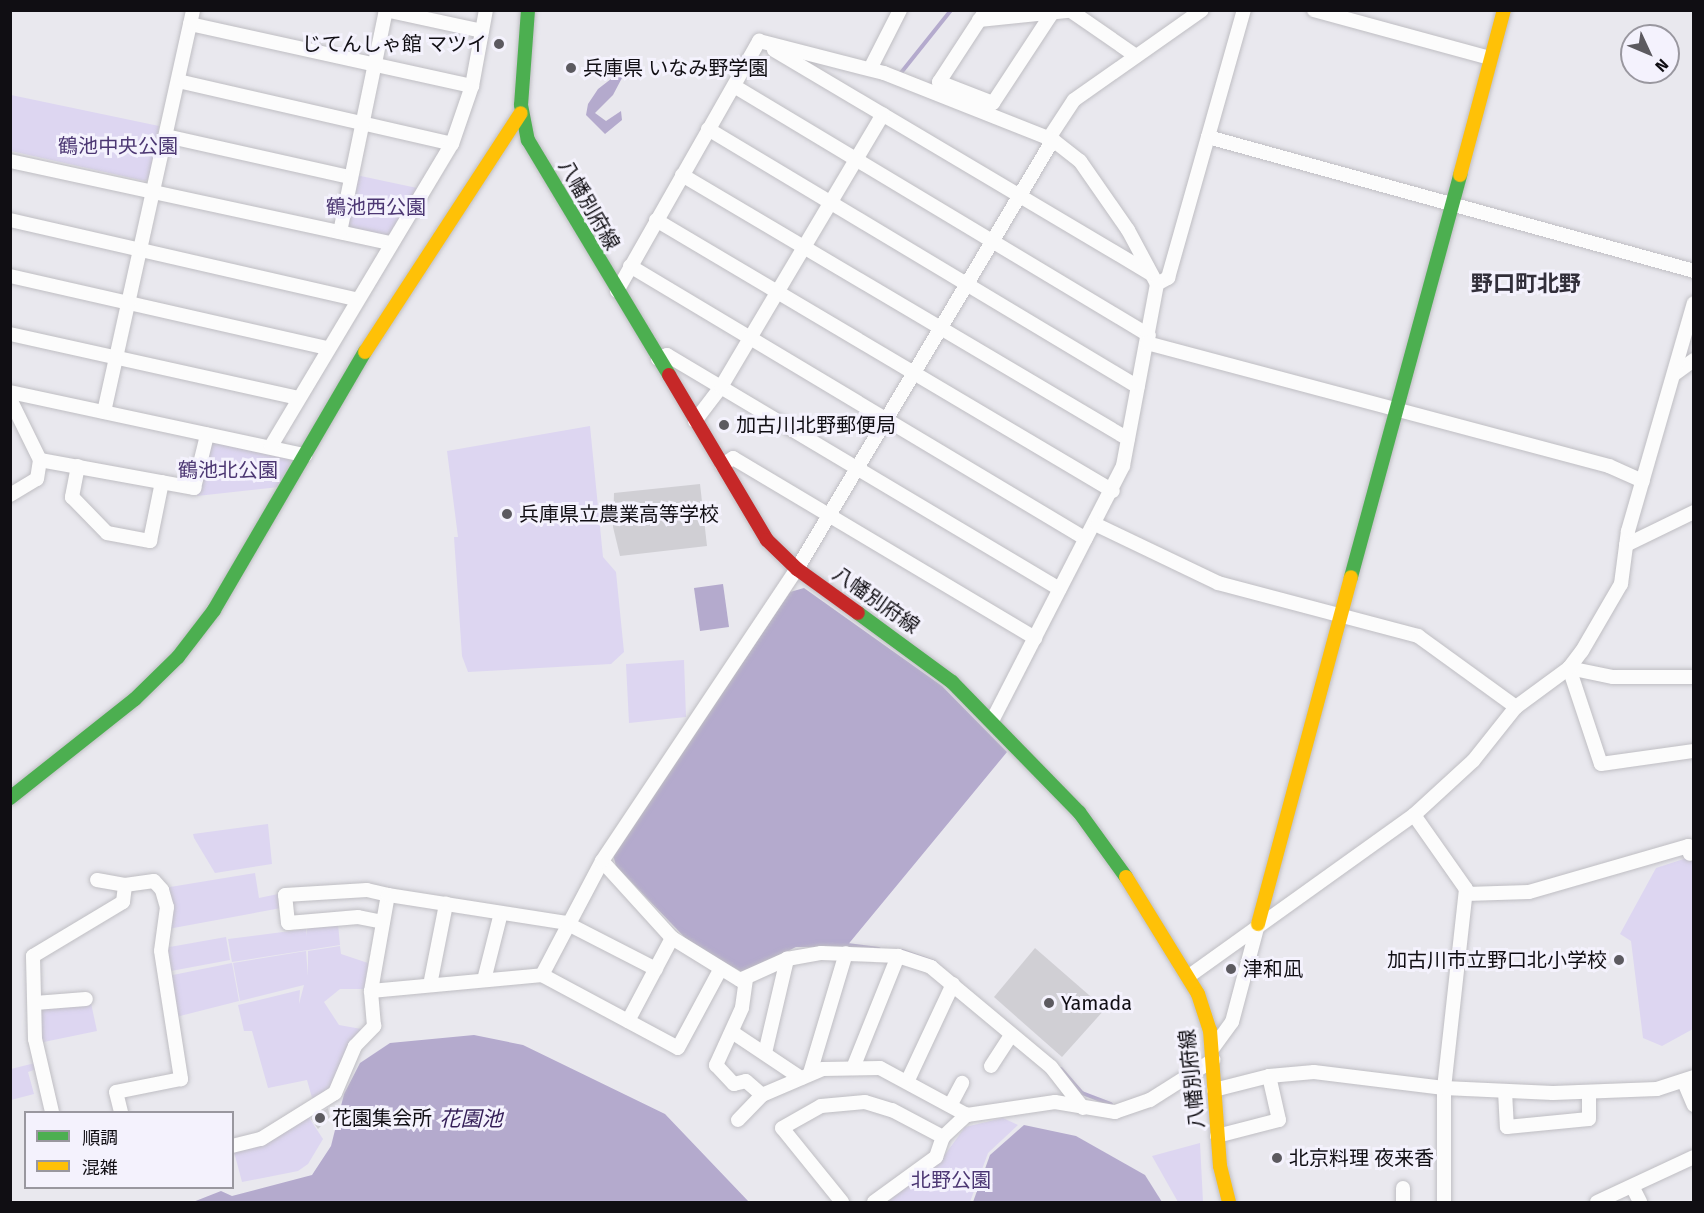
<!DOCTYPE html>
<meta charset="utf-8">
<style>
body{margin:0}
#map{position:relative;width:1704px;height:1213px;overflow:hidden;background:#e9e8ee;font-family:"Fira Sans","Noto Sans JP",sans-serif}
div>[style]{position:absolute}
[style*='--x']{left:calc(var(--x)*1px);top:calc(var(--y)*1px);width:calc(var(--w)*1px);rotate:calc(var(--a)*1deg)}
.green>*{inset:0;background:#ddd6f1}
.water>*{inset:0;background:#b4aacd}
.stream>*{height:4px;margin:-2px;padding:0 2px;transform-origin:2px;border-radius:2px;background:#b4aacd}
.building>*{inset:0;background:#d0cfd4}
.roads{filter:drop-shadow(0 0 2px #bfbec3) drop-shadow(0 0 2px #bfbec3)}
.street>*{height:14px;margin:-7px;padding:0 7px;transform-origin:7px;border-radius:7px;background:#fcfcfc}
.fast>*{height:14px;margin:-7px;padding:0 7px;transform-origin:7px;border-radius:7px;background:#4caf50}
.slow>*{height:14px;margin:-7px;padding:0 7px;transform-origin:7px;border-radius:7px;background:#ffc107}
.jam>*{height:14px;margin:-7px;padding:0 7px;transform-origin:7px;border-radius:7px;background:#c62828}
.dots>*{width:16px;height:16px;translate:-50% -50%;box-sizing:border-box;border:3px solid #f4f2fd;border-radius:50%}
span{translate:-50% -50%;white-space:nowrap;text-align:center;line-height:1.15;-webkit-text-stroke:6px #f4f2fd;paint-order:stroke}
.poi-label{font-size:20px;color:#100e13}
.right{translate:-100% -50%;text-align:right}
.left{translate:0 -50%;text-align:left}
.park-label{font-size:20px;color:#4c3773}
.street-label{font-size:20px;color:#100e13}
.water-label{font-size:21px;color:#341e57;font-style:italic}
.quarter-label{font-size:22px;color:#322f3a;font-weight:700}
.frame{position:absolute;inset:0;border:12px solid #100e13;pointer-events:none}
.legend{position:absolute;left:24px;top:1111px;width:210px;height:78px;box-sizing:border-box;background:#f4f2fd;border:2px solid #99979f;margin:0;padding:8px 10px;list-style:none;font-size:18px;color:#100e13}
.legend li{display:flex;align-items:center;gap:12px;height:30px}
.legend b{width:30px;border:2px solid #99979f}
.north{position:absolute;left:1620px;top:24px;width:60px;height:60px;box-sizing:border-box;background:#f4f2fd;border:2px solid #99979f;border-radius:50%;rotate:134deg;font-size:16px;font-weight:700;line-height:24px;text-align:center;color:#100e13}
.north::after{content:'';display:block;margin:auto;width:21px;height:27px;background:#5c5a60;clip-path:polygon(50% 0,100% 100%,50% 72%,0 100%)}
</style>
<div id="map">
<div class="green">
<div style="clip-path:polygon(11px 95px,159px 126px,149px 178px,145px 181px,11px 151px)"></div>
<div style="clip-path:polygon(356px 175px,417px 188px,388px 237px,346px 227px)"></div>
<div style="clip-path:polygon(590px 426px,603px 557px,616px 572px,624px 652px,611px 664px,468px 672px,462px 656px,454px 537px,458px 537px,447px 451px)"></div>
<div style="clip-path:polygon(212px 442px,288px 459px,292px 463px,279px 487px,197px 496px)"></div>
<div style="clip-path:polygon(684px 660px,686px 717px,629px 723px,626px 664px)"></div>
<div style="clip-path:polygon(268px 824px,272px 864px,215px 873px,194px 838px,193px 834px)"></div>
<div style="clip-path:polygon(1693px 856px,1693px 1029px,1662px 1046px,1643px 1038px,1631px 941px,1620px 934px,1656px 868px)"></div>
<div style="clip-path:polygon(255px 873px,259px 898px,278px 894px,281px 908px,168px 929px,164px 888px)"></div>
<div style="clip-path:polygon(338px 924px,340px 945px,232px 962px,228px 939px,306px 929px,307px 936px,307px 928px)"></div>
<div style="clip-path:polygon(226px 937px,230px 960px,171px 971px,164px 948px)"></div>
<div style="clip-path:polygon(340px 946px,341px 954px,368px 963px,368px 989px,340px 989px,324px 1002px,339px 1025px,367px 1030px,334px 1086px,314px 1105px,307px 1080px,268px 1088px,252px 1031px,244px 1031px,238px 1005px,300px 990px,299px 1004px,304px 985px,240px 1001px,233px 963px,306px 951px,308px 976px,308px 951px)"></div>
<div style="clip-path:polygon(232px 963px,239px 1001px,176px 1017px,168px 976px)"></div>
<div style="clip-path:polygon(91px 1003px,97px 1031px,39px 1043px,36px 1008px)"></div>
<div style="clip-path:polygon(35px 1063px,36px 1069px,28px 1072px,34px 1094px,11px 1100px,11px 1069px)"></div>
<div style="clip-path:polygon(308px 1116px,323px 1139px,308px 1164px,298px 1171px,242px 1182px,233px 1148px)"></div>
<div style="clip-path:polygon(1003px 1118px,1018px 1125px,988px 1153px,970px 1202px,887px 1202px,939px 1163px,965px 1127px)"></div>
<div style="clip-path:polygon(1200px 1143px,1203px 1202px,1178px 1202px,1152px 1156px)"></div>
</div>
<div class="water">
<div style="clip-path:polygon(620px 72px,623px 76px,613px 95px,595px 113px,606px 121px,621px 111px,622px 120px,605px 134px,586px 115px,588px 104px,598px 89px)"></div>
<div style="clip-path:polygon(723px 584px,729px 627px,700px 631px,694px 588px)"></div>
<div style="clip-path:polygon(804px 588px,942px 686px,1007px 752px,846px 947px,796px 947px,744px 973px,693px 946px,616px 866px,613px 855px,790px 592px)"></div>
<div style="clip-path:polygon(474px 1035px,523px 1045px,665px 1114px,749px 1202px,193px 1202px,221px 1191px,232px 1196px,312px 1175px,331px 1146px,344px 1094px,360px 1063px,390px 1043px)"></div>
<div style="clip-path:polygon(1024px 1125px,1076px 1136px,1145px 1175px,1162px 1202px,973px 1202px,990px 1155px)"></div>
</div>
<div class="stream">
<div style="--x:900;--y:74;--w:82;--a:-51.4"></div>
<div style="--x:847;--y:945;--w:32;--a:7"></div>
<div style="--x:902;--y:951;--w:34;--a:19"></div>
<div style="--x:1061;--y:1069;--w:32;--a:49"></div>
<div style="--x:1082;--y:1093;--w:31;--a:21"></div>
</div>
<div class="building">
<div style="clip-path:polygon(700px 484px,707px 546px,620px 556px,613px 527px,614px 493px)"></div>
<div style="clip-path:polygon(1035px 948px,1105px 1009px,1062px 1057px,994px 997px)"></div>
<div style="clip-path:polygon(328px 1108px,330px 1117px,318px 1129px,311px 1119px)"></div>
</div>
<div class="roads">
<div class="street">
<div style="--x:385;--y:10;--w:99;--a:12.2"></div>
<div style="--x:986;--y:10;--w:86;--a:123.1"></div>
<div style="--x:939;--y:82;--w:58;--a:21.3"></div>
<div style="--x:993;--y:103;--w:111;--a:-56.7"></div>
<div style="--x:1314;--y:10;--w:182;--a:15.3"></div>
<div style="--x:1071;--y:11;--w:79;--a:34.7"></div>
<div style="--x:979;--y:20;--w:100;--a:-5.8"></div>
<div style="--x:190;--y:24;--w:289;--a:12.4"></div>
<div style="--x:774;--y:50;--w:437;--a:30.7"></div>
<div style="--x:870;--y:69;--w:66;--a:-63"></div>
<div style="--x:178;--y:81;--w:281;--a:12.9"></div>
<div style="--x:734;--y:86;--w:484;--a:31"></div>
<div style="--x:708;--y:129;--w:501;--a:30.96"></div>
<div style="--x:166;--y:136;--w:189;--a:12.6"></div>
<div style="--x:1208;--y:137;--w:504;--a:15.41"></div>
<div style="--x:1049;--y:138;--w:45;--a:-56.7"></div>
<div style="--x:1074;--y:100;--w:156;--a:-35.1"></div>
<div style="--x:10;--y:161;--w:389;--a:12.2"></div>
<div style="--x:682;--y:175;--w:518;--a:30.62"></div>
<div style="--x:10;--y:220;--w:355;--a:12.9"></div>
<div style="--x:656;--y:220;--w:531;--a:30.67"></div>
<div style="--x:340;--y:232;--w:227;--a:-78.3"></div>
<div style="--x:630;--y:266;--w:531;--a:30.91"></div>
<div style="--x:10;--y:276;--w:325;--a:12.8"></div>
<div style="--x:1157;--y:284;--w:13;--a:-29"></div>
<div style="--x:1168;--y:278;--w:279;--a:-74.2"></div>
<div style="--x:617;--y:291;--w:288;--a:-60.4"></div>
<div style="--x:759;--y:41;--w:129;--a:14.4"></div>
<div style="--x:884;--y:73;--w:182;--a:21.6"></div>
<div style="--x:1053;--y:140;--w:34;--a:38"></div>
<div style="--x:1080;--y:161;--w:84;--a:55.2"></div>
<div style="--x:1128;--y:230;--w:61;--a:61.8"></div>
<div style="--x:1157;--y:284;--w:185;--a:100.6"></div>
<div style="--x:1123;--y:466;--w:287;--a:117.2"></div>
<div style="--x:10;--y:334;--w:296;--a:12.5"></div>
<div style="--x:1147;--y:343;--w:478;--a:14.9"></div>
<div style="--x:1609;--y:466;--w:37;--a:24"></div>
<div style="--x:658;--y:359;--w:10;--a:-24"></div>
<div style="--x:667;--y:355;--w:457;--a:30.8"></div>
<div style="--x:1676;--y:373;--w:22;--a:-36"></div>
<div style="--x:10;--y:392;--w:302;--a:12.1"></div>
<div style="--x:10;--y:399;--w:68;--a:63.8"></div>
<div style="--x:40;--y:460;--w:157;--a:10.3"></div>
<div style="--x:194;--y:488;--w:55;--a:-76.2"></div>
<div style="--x:104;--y:412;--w:412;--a:-77.5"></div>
<div style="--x:695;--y:421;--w:43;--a:-52.6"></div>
<div style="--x:721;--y:387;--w:317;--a:-59.3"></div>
<div style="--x:271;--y:446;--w:352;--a:-59.1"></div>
<div style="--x:452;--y:144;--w:61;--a:-71"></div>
<div style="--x:472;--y:86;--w:77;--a:-79.6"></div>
<div style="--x:722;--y:465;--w:13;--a:-32"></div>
<div style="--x:733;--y:458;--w:352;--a:30.8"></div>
<div style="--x:78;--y:466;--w:32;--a:101"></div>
<div style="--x:72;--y:497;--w:50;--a:45.8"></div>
<div style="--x:107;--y:533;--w:44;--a:10.5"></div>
<div style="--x:150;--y:541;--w:60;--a:-78.5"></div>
<div style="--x:10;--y:495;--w:31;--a:-31"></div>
<div style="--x:37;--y:479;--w:19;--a:-81"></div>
<div style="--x:1097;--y:525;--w:134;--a:25.6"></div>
<div style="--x:1218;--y:583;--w:207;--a:14.8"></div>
<div style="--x:1418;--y:636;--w:121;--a:35.9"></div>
<div style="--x:1626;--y:545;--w:76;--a:-25.9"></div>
<div style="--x:1569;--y:668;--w:101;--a:71.6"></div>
<div style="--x:1601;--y:764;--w:94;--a:-8"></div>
<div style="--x:1569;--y:668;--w:45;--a:11.6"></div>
<div style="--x:1613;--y:677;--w:81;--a:0"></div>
<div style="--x:1414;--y:815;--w:90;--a:54.9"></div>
<div style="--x:1466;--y:889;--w:200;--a:96.3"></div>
<div style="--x:1444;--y:1088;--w:114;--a:90"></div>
<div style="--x:602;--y:861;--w:104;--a:47.7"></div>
<div style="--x:672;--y:938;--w:80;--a:31.7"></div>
<div style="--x:740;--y:980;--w:51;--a:-24.1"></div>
<div style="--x:787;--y:959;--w:35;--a:-10"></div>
<div style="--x:821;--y:953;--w:77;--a:2.2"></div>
<div style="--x:898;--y:956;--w:35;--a:18"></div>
<div style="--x:931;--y:967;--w:156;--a:39.8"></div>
<div style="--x:1051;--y:1067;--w:52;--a:52"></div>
<div style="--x:97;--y:880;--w:28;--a:10"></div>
<div style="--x:125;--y:885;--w:29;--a:-8"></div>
<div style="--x:154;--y:881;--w:12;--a:48"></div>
<div style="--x:162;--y:890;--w:18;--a:74"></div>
<div style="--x:167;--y:907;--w:44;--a:97.8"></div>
<div style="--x:161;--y:951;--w:130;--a:81.1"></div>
<div style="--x:181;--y:1079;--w:66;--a:168.7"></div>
<div style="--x:116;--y:1092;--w:21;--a:76"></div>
<div style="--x:1466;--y:894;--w:63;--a:-1.8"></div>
<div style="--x:1529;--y:892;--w:166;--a:-16.1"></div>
<div style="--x:1688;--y:846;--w:8;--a:76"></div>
<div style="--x:383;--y:922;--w:25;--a:-169"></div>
<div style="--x:358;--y:917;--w:70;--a:175.1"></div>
<div style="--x:288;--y:923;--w:28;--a:-96"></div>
<div style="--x:285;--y:895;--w:82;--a:-3.5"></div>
<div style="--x:367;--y:890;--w:22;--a:13"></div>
<div style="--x:542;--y:975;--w:129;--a:-62.2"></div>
<div style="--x:602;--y:861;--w:351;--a:-56.3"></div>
<div style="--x:797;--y:569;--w:500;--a:-59.2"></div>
<div style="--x:1189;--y:976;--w:277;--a:-35.6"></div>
<div style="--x:1414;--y:815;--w:80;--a:-42.5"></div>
<div style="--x:1473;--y:761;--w:69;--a:-51.5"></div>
<div style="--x:1516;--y:707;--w:66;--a:-36.3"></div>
<div style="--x:1569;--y:668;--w:21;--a:-53"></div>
<div style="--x:1582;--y:651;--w:78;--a:-59.8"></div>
<div style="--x:1621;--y:584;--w:53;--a:-82.5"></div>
<div style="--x:1628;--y:531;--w:237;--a:-73.9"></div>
<div style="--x:746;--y:979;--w:29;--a:98"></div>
<div style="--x:742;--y:1008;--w:63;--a:114.5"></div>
<div style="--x:716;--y:1065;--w:26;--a:47"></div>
<div style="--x:734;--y:1084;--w:12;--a:-14"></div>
<div style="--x:746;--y:1081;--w:21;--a:41"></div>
<div style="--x:762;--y:1095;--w:66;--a:-23.1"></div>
<div style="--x:823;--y:1069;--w:57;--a:-1"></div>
<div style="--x:880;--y:1068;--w:99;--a:28.4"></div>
<div style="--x:484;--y:980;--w:69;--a:-75.8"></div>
<div style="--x:430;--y:985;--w:83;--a:-78.8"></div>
<div style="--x:371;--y:991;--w:172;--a:-5.3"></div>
<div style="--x:542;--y:975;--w:154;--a:28.2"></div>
<div style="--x:678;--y:1048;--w:89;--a:-61.7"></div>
<div style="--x:35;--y:1003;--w:51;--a:-4.5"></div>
<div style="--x:628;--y:1021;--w:94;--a:-62.1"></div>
<div style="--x:732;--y:1032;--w:83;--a:33.7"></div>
<div style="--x:1213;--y:1048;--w:32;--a:-54"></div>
<div style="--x:1232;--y:1022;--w:101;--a:-75.1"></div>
<div style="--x:765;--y:1053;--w:97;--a:-76.8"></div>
<div style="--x:991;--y:1066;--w:37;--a:-57"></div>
<div style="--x:853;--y:1068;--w:121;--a:-68.1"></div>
<div style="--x:810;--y:1073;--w:125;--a:-73.3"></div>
<div style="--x:908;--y:1080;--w:106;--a:-64.9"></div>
<div style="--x:1684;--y:1082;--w:25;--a:67"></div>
<div style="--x:1214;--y:1090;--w:57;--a:-14.3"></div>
<div style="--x:1269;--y:1076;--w:45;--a:-5.1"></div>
<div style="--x:1314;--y:1072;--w:131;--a:7"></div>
<div style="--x:1444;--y:1088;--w:109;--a:2.6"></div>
<div style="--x:1553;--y:1093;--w:104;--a:-2.2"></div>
<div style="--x:1657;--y:1089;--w:39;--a:-18"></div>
<div style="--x:1505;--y:1091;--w:36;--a:87"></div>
<div style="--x:1507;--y:1127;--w:82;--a:-5.6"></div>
<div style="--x:1589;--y:1119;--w:27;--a:-90"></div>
<div style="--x:951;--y:1104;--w:24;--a:-62"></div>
<div style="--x:52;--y:1112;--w:75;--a:-103.1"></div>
<div style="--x:35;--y:1039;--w:83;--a:-91.4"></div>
<div style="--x:33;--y:956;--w:105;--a:-31"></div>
<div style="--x:123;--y:902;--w:17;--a:-83"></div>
<div style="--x:738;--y:1120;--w:35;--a:-46"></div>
<div style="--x:1217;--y:1136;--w:64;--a:-14.5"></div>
<div style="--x:1279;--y:1120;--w:45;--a:-102.8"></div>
<div style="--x:232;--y:1146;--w:30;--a:-14"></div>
<div style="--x:261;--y:1139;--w:87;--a:-31.9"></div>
<div style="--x:335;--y:1093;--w:51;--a:-66.9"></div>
<div style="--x:355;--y:1046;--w:28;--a:-46"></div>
<div style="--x:374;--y:1026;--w:35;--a:-95"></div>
<div style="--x:371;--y:991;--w:97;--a:-80"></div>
<div style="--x:388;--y:895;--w:180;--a:8.9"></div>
<div style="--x:566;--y:923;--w:101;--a:27.1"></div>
<div style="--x:1403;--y:1188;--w:14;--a:90"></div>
<div style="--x:1633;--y:1188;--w:16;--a:63"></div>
<div style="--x:842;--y:1202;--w:95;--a:-129"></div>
<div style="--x:782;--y:1128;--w:45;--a:-29.4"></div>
<div style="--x:821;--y:1106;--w:44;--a:-5.2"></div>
<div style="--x:865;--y:1102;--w:28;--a:17"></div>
<div style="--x:892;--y:1110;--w:58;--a:27.9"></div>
<div style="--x:874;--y:1202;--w:77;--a:-36"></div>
<div style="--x:936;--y:1157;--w:21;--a:-71"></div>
<div style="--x:943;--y:1137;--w:33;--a:-43"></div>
<div style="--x:967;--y:1115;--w:89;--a:-8.4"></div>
<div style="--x:1055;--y:1102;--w:61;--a:9.5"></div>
<div style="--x:1115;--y:1112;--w:37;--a:-19"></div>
<div style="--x:1150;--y:1100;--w:75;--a:-32.4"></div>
<div style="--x:1597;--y:1202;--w:107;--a:-24.9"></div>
</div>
<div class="fast">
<div style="--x:528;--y:10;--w:95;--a:94.2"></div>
<div style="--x:521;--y:105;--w:36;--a:79"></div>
<div style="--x:528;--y:140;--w:274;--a:59"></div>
<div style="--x:1351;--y:577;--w:417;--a:-74.8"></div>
<div style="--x:858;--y:613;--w:117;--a:36.3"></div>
<div style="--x:952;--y:682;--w:182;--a:45.7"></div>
<div style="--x:1079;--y:812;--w:80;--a:54.1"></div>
<div style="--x:10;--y:798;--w:159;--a:-38.4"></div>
<div style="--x:135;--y:699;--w:60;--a:-44.3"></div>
<div style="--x:178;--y:657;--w:59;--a:-52.5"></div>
<div style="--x:214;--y:610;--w:299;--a:-59.7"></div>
</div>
<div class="slow">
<div style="--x:1460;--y:175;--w:171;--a:-75.1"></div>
<div style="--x:365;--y:352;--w:285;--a:-56.9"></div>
<div style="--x:1126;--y:877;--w:137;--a:58.4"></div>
<div style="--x:1198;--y:994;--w:38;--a:72"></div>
<div style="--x:1210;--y:1030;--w:136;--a:85.8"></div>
<div style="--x:1220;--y:1166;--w:37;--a:76"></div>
<div style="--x:1258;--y:924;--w:359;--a:-75"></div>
</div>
<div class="jam">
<div style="--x:669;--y:375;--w:192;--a:59.3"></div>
<div style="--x:767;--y:540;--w:42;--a:44"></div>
<div style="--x:797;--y:569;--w:75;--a:35.8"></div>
</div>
</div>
<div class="dots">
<div style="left:499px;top:44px;background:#5c5a60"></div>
<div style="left:571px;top:68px;background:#5c5a60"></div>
<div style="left:724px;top:425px;background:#5c5a60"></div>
<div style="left:507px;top:514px;background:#5c5a60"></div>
<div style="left:1619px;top:960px;background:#5c5a60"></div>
<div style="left:1231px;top:969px;background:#5c5a60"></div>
<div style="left:1049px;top:1003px;background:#5c5a60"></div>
<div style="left:320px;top:1118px;background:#5c5a60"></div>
<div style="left:1277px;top:1158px;background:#5c5a60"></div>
</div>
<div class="poi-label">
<span class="right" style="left:487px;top:44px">じてんしゃ館 マツイ</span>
<span class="left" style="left:583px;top:68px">兵庫県 いなみ野学園</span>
<span class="left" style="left:736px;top:425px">加古川北野郵便局</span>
<span class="left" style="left:519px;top:514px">兵庫県立農業高等学校</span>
<span class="right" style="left:1607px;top:960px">加古川市立野口北小学校</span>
<span class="left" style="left:1243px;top:969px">津和凪</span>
<span class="left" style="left:1061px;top:1003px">Yamada</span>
<span class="left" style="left:332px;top:1118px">花園集会所</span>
<span class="left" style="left:1289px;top:1158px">北京料理 夜来香</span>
</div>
<div class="park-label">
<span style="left:118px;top:146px">鶴池中央公園</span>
<span style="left:376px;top:207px">鶴池西公園</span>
<span style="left:228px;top:470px">鶴池北公園</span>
<span style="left:951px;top:1180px">北野公園</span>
</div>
<div class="street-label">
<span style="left:589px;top:205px;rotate:60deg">八幡別府線</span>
<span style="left:876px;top:600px;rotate:35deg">八幡別府線</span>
<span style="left:1192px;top:1079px;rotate:-96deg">八幡別府線</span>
</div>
<div class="water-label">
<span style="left:471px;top:1119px">花園池</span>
</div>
<div class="quarter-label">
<span style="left:1526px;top:284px">野口町北野</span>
</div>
<div class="frame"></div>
<ul class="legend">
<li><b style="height:8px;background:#4caf50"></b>順調</li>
<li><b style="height:8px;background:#ffc107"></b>混雑</li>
</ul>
<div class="north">N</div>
</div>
